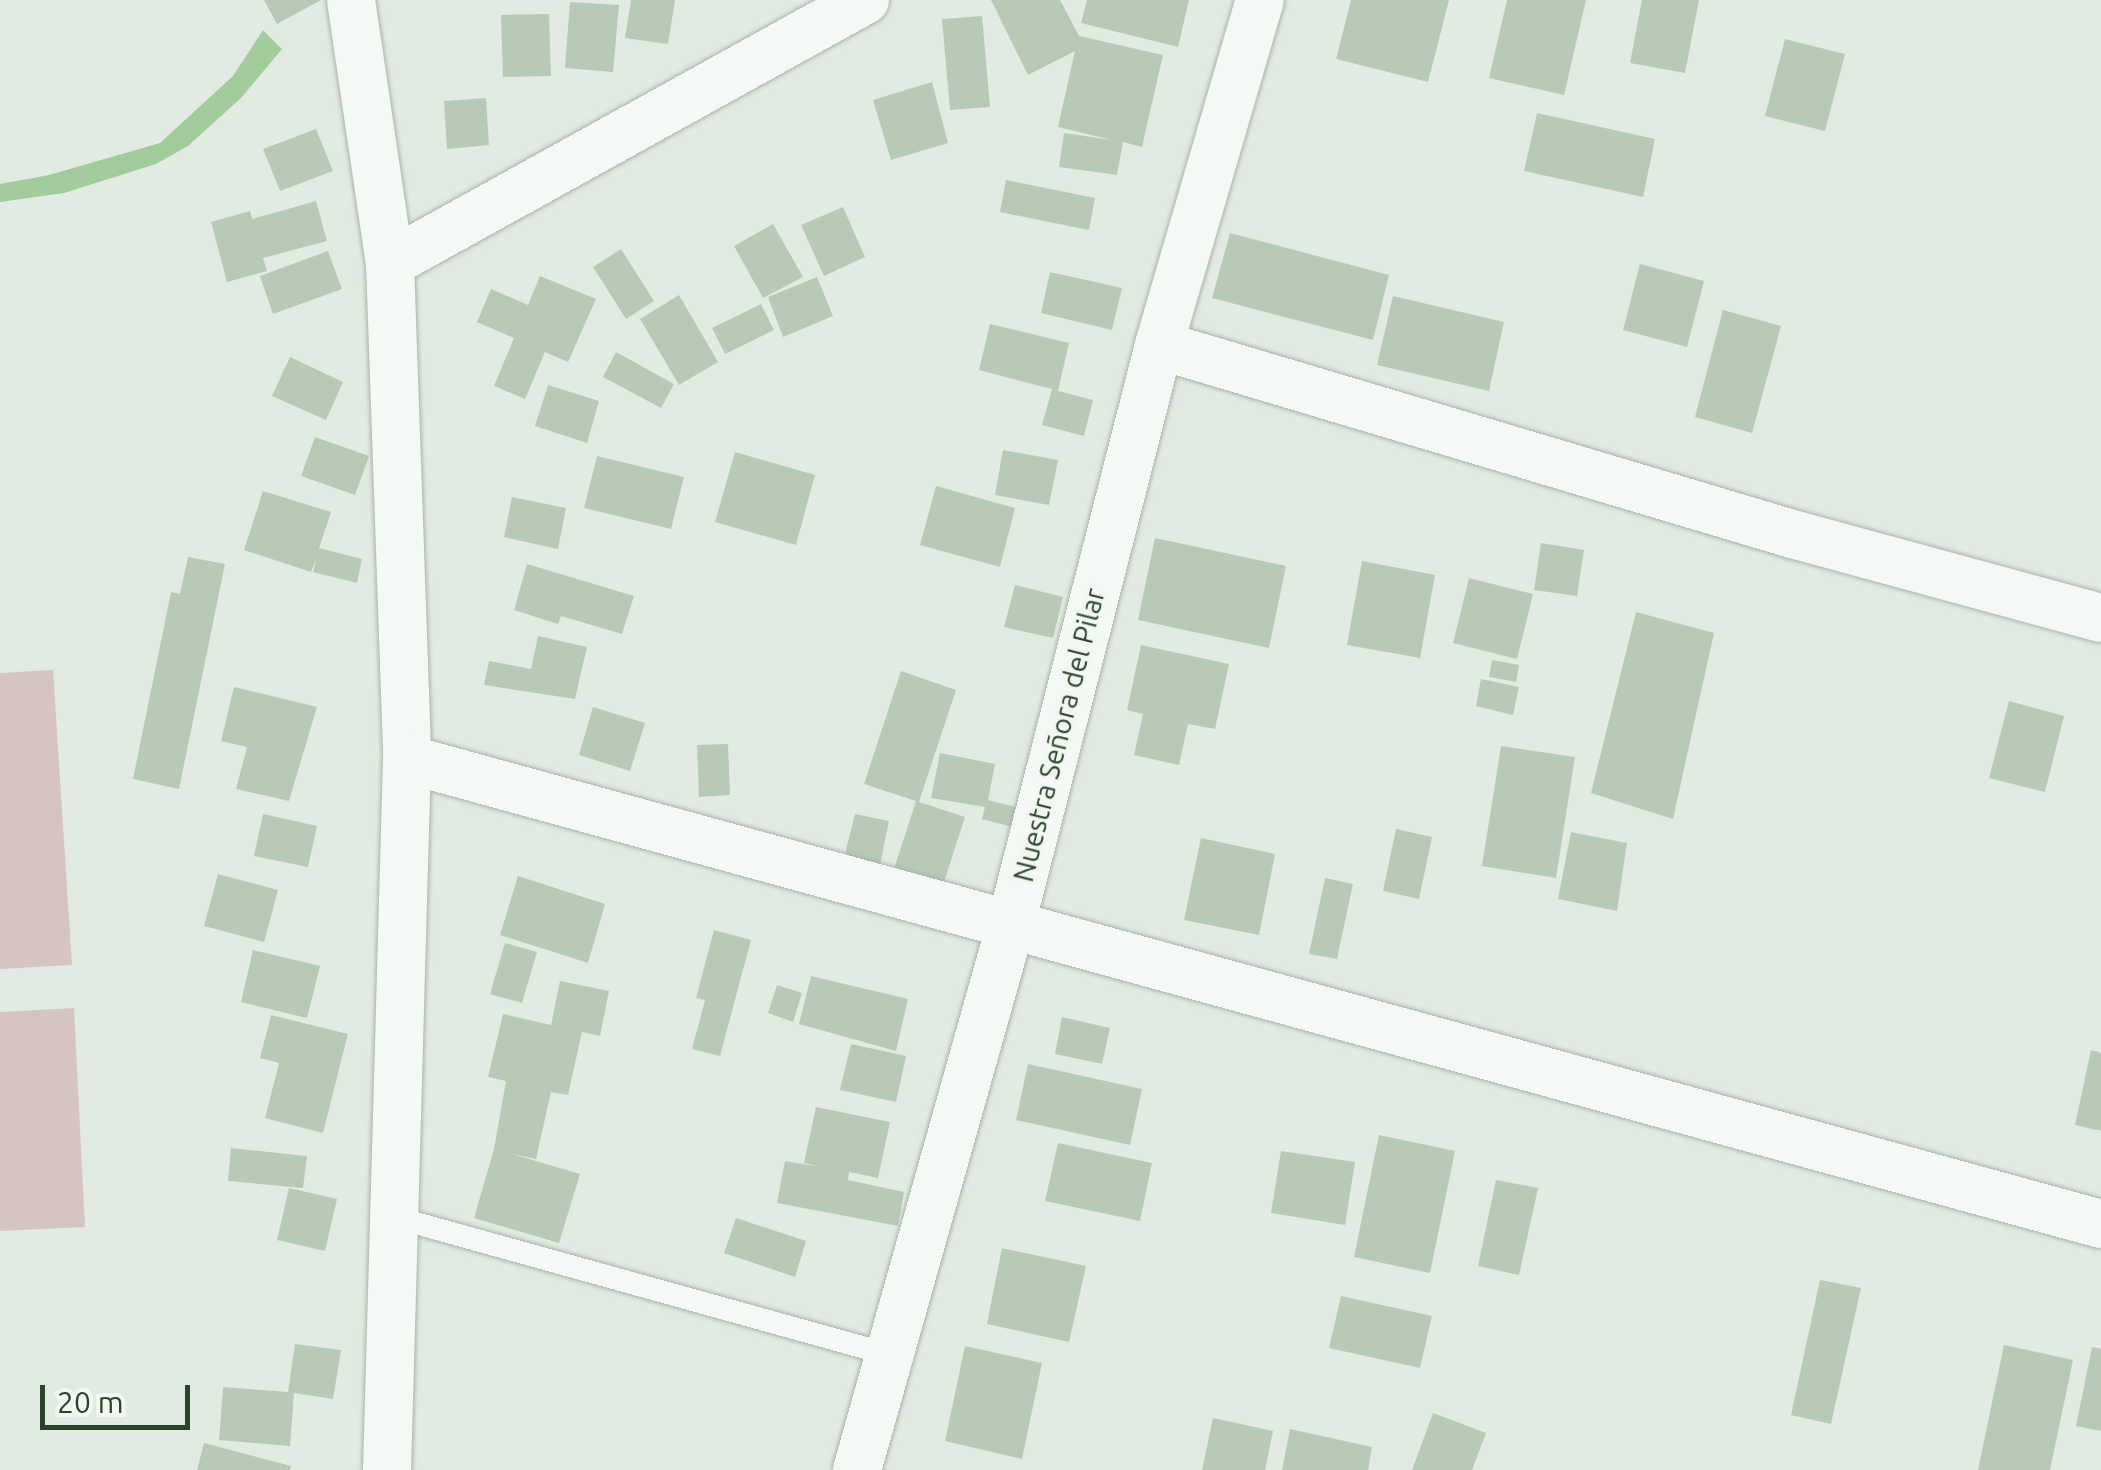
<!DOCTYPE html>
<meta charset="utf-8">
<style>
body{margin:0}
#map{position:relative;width:2101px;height:1470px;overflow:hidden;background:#e2ebe2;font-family:Ubuntu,sans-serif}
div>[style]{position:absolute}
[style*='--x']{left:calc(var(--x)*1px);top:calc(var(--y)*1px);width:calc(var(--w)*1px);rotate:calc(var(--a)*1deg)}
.green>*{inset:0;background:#d5c4c2}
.water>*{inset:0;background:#a2cc9b}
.building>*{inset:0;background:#b9c9b8}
.roads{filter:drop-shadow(0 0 2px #a7b6a7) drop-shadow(0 0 2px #a7b6a7)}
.service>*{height:22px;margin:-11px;padding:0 11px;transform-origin:11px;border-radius:11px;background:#f5f9f5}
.minor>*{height:48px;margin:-24px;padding:0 24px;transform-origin:24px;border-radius:24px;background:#f5f9f5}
span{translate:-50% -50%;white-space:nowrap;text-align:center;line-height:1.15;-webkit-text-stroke:8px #f2f8f1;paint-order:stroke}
.street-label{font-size:28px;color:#294429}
.scale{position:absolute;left:40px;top:1385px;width:150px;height:45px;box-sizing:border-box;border:5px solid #294429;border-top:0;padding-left:12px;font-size:30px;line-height:35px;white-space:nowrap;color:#294429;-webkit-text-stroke:8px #f2f8f1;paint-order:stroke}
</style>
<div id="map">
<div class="green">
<div style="clip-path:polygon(53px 670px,72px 965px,0 969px,0 673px)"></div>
<div style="clip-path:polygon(74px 1008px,85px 1227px,0 1231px,0 1012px)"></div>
</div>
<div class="water">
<div style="clip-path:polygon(263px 30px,282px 49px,241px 98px,188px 146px,156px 164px,64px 193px,0 202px,0 184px,49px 175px,160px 143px,233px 76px)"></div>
</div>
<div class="building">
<div style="clip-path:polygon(264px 0,321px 0,277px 24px)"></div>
<div style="clip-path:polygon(631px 0,675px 0,668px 44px,625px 38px)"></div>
<div style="clip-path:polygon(991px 0,1060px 0,1079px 36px,1163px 55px,1142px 147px,1123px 142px,1117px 175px,1059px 167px,1064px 133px,1112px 140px,1058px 127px,1075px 51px,1028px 75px)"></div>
<div style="clip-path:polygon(1087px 0,1189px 0,1178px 47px,1081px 23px)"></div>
<div style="clip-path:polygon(1351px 0,1449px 0,1428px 82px,1336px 59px)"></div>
<div style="clip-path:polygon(1507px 0,1586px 0,1564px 95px,1489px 78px)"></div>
<div style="clip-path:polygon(1642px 0,1699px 0,1685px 73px,1630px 63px)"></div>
<div style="clip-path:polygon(570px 2px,619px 5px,613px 72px,565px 68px)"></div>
<div style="clip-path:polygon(549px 14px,551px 76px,503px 77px,501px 15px)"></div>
<div style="clip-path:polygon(982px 16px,990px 107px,950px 110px,942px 19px)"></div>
<div style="clip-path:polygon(1785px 39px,1845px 54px,1825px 131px,1765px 116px)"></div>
<div style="clip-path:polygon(932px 82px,948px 143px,891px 160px,873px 100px)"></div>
<div style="clip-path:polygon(486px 98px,489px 145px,447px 149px,444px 101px)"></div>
<div style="clip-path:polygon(1537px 113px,1655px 139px,1643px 197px,1524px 171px)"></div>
<div style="clip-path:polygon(316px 129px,333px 171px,280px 191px,263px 149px)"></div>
<div style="clip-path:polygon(1006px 180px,1095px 198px,1089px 230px,1000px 212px)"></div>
<div style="clip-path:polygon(316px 201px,327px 241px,263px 258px,267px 271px,227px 282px,211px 222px,250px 211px,252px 219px)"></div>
<div style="clip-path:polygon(843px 207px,865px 257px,824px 276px,801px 225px)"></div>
<div style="clip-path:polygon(773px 224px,803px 277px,763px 298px,734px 246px)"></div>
<div style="clip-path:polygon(1230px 233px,1389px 275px,1373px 340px,1212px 298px)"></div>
<div style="clip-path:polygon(621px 249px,654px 301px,626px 319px,593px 267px)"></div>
<div style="clip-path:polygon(328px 251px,342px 289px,273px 314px,260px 276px)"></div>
<div style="clip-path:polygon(1640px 264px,1704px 281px,1687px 347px,1623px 330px)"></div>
<div style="clip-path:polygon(1050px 272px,1122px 288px,1112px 330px,1041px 313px)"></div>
<div style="clip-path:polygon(540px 276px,596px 299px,568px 362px,545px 352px,525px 399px,494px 386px,514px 338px,477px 322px,491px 289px,528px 305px)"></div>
<div style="clip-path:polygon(817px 277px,833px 316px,783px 337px,768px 297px)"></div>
<div style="clip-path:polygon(679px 295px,718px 362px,679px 385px,640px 319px)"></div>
<div style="clip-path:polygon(1393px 296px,1504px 322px,1489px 391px,1377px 365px)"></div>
<div style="clip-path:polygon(761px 304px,774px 330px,725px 354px,712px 328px)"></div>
<div style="clip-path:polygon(1723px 310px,1781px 326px,1752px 433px,1695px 417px)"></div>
<div style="clip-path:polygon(990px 324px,1069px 343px,1058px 391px,1093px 400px,1084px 436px,1042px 425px,1052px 389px,979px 370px)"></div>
<div style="clip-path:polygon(616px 352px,674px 384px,661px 408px,603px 377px)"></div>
<div style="clip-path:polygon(290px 357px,343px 382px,326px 420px,272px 396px)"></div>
<div style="clip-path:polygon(548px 385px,599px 401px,587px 443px,535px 426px)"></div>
<div style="clip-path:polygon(315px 437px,369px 456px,355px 495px,301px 476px)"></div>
<div style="clip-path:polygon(1003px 450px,1058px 460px,1049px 505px,995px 495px)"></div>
<div style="clip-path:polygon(735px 452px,815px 475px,796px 545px,715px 522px)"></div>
<div style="clip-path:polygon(597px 456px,684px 477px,671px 529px,584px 508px)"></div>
<div style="clip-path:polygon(936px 486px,1015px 508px,1000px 567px,920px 545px)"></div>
<div style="clip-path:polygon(263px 491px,331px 512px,319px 548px,362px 559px,357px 583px,313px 572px,317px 557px,311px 572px,244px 550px)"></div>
<div style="clip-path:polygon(512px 497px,566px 508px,558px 549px,504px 537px)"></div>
<div style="clip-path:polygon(1155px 538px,1286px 566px,1269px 648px,1138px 620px)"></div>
<div style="clip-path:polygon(1541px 543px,1584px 550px,1577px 596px,1534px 590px)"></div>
<div style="clip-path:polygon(188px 557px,225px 564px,179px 789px,133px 779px,171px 592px,180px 594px)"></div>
<div style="clip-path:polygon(1362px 561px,1435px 575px,1420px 658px,1347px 645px)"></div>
<div style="clip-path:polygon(527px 564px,634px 596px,622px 634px,561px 616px,558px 624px,514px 610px)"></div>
<div style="clip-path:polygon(1469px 578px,1533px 594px,1517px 659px,1453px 643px)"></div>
<div style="clip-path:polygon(1015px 585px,1063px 597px,1053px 638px,1004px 627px)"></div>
<div style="clip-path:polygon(1636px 612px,1714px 633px,1673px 819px,1591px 793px)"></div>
<div style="clip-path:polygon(538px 636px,587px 647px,575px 699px,484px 685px,489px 661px,531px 669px)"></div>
<div style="clip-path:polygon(1141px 645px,1229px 664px,1215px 729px,1188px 724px,1179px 765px,1134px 755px,1143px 714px,1127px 710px)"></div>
<div style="clip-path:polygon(1492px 660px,1519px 665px,1516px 682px,1489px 677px)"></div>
<div style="clip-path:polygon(901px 671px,956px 690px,919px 802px,864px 784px)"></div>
<div style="clip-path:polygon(1481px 679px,1519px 687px,1513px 715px,1476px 706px)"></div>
<div style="clip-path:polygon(234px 687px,317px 707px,289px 801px,236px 789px,247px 747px,221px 741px)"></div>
<div style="clip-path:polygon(2009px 701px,2064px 716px,2045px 792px,1989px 778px)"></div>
<div style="clip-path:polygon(593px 707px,645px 723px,630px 771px,579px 755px)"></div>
<div style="clip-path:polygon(728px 744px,730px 795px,699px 797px,697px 745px)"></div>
<div style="clip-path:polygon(1501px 746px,1575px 757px,1556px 878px,1482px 866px)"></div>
<div style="clip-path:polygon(940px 753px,995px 764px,988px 800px,1034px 812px,1028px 831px,982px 819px,985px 807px,931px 798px)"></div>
<div style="clip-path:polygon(916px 801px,965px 817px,943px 885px,894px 869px)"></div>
<div style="clip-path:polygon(263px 814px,317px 826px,308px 867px,254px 856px)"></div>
<div style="clip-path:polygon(855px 814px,889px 821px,880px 865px,844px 858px)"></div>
<div style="clip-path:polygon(1396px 829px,1432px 837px,1419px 899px,1383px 891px)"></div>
<div style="clip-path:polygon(1571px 832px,1627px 843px,1617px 911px,1558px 899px)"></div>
<div style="clip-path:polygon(1201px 838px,1275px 854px,1259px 935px,1184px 920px)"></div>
<div style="clip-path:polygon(218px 874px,278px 890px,264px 942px,204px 926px)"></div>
<div style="clip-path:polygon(518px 876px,605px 904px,588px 963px,500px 935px)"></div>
<div style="clip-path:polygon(1325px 878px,1353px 884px,1337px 959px,1309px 954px)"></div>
<div style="clip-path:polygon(714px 930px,751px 940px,720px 1056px,692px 1049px,705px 1000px,696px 998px)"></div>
<div style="clip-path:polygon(505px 943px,537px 952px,522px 1003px,490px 994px)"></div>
<div style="clip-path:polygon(253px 950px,320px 966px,307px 1018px,241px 1002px)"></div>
<div style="clip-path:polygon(811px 976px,908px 999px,896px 1051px,799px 1024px)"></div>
<div style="clip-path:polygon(560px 981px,609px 991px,600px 1036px,582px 1032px,568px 1095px,551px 1092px,536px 1159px,512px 1154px,580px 1174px,559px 1243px,474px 1218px,494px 1149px,506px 1081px,488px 1077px,503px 1014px,551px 1025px)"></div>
<div style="clip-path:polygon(777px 985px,802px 993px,793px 1022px,768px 1013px)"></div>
<div style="clip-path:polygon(271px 1015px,348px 1034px,323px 1133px,265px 1118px,279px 1063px,260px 1058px)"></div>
<div style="clip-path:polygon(1062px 1017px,1110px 1028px,1102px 1064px,1055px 1054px)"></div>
<div style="clip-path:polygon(851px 1044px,906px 1056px,896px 1102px,840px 1090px)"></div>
<div style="clip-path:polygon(2091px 1050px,2101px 1053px,2101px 1131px,2075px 1125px)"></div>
<div style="clip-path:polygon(1028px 1064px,1142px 1089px,1130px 1145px,1016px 1120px)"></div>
<div style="clip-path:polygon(816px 1107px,890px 1122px,878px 1178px,849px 1172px,848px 1180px,904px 1192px,898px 1226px,777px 1203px,785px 1161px,821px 1167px,804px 1163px)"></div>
<div style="clip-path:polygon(1379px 1135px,1455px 1151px,1430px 1273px,1354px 1257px)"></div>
<div style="clip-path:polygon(1058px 1143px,1152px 1163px,1140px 1221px,1045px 1201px)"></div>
<div style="clip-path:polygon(231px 1148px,307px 1156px,303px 1188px,228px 1181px)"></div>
<div style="clip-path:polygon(1281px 1151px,1355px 1162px,1345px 1225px,1271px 1213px)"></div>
<div style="clip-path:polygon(1496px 1180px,1538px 1188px,1519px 1275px,1478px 1266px)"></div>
<div style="clip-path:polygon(289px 1188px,337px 1199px,325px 1251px,277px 1240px)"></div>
<div style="clip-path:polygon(736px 1218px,806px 1241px,795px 1277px,724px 1253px)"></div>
<div style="clip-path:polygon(1002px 1248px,1086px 1266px,1069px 1342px,987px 1324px)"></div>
<div style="clip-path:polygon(1820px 1280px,1861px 1288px,1831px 1424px,1791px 1415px)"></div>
<div style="clip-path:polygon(1341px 1296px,1432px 1316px,1420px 1368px,1329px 1348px)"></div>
<div style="clip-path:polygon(295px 1344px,341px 1350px,333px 1399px,294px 1393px,290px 1446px,219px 1440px,223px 1387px,288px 1392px)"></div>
<div style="clip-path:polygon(2004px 1345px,2073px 1360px,2050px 1470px,1978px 1470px)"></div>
<div style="clip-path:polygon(965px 1346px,1042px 1363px,1022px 1459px,945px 1441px)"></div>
<div style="clip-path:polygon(2092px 1347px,2101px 1349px,2101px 1431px,2076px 1426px)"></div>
<div style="clip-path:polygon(1433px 1413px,1486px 1433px,1472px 1470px,1412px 1470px)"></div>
<div style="clip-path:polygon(1213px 1418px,1273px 1431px,1265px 1470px,1202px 1470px)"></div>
<div style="clip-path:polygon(1290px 1429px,1372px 1447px,1368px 1470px,1282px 1470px)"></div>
<div style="clip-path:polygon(204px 1443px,291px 1466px,290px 1470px,197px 1470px)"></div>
</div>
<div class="roads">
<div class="service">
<div style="--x:394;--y:1217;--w:512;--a:15.53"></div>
</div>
<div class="minor">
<div style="--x:351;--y:0;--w:266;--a:81.6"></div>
<div style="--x:390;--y:263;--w:496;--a:88"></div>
<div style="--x:407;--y:759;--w:711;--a:91.61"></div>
<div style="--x:390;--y:263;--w:543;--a:-28.97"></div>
<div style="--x:1159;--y:345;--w:661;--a:16.62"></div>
<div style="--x:1792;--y:534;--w:320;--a:15.2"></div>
<div style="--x:407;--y:759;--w:1757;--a:15.35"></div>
<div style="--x:857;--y:1470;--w:567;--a:-74.25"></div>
<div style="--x:1011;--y:924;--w:598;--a:-75.66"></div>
<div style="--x:1159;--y:345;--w:359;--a:-73.7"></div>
</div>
</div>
<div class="street-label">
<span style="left:1059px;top:735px;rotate:-76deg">Nuestra Señora del Pilar</span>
</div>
<div class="scale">20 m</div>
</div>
